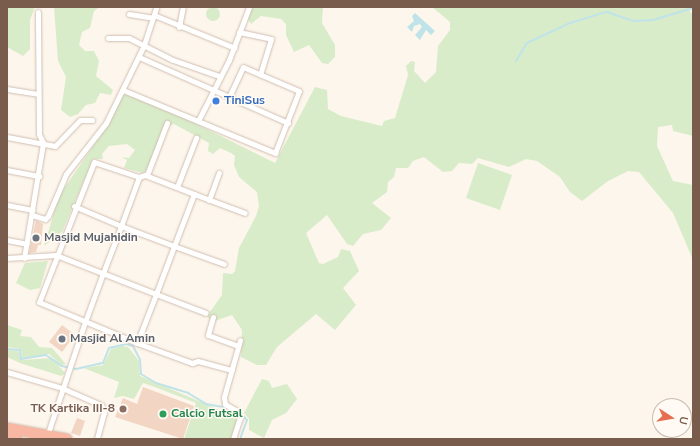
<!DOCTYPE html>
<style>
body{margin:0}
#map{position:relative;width:700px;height:446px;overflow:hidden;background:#fdf6ec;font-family:"Nunito Sans",sans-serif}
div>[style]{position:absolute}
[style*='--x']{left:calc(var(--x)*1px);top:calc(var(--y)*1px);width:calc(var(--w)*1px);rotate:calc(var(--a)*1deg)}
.green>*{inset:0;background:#d8ecc9}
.round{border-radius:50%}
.water>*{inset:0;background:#bfe3e8}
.stream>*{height:2px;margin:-1px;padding:0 1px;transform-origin:1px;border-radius:1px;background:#bfe3e8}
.building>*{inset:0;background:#f3d5c3}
.roads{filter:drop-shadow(0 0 1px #d1beb0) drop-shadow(0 0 1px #d1beb0)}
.street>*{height:5px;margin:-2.5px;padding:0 2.5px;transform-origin:2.5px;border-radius:2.5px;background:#fff}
.highway>*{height:10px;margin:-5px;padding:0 5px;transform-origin:5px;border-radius:5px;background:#f7b7a3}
.dots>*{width:11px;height:11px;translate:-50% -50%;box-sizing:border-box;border:2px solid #fffaf3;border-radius:50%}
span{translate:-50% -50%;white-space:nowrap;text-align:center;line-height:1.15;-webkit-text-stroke:3px #fffaf3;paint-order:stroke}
.shop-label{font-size:12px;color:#366cbe;font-weight:700}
.left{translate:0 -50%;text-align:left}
.worship-label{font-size:12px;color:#5b616d;font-weight:700}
.education-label{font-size:12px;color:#785e54;font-weight:700}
.right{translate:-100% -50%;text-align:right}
.leisure-label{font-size:12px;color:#27864d;font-weight:700}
.frame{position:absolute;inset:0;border:8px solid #7a5c4d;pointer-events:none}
.north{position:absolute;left:652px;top:398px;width:40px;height:40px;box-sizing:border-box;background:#fffaf3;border:1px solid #cabbb1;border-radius:50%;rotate:102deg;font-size:11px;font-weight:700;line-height:16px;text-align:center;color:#7a5c4d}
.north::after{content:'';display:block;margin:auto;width:14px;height:18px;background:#e76f51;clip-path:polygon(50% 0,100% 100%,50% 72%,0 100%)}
</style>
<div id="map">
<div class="green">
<div class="round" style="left:206px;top:7px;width:14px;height:14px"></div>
<div style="clip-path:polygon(7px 7px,35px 7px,30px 20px,30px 49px,23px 56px,7px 47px)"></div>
<div style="clip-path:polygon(54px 7px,100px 7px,94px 11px,90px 28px,82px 32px,79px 45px,85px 51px,94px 51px,99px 61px,96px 76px,113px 90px,111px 95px,100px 93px,95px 103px,86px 105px,78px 114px,70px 117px,61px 110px,66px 77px,58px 61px)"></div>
<div style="clip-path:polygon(250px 7px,323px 7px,322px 23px,335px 45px,335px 57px,328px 64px,322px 63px,309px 45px,294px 52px,286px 35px,286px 24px,281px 19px,261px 16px,251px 24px,248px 19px)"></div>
<div style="clip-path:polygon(432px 7px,688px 7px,693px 16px,693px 136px,673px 131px,672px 125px,658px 127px,657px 146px,673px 181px,693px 185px,693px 260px,673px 213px,639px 172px,628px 171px,608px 181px,582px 201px,570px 192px,560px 177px,537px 161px,526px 159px,509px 167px,478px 158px,472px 164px,459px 163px,452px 171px,443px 172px,424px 157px,413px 161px,408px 168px,396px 168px,394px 177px,388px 182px,387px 192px,372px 203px,391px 218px,381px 230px,363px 234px,353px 246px,347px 244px,327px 215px,306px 233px,319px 263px,323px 264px,338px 257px,341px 249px,350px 251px,359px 271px,343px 288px,356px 305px,335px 330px,316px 314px,277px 347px,266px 365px,257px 365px,241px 357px,242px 330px,232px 315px,212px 322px,207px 316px,222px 295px,223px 273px,232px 274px,235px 271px,239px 248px,256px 216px,259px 206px,257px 192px,239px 177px,234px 165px,235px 156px,231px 153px,220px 148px,213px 154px,208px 151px,209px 143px,174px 124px,168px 126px,148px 169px,143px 173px,124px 168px,127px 160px,122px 157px,129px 158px,135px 150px,127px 144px,109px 146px,102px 154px,103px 159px,93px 159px,62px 232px,44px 246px,59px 196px,102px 133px,122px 96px,126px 94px,188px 120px,275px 163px,315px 87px,327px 90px,328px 109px,341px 116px,382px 126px,384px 121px,395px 118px,408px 75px,406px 66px,411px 61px,415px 62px,414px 71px,425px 83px,436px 72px,438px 46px,450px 30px,450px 22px)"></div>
<div style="clip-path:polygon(478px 163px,512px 175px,500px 210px,466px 198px)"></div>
<div style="clip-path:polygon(48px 261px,40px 288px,30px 290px,16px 283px,25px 263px)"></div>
<div style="clip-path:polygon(7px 325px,22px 330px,20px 336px,31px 337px,39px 347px,52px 348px,66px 364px,61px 365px,49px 354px,22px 358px,21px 349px,7px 347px)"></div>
<div style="clip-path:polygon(121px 346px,128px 347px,139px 361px,140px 376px,234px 416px,237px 420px,231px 439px,184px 439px,196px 403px,152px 386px,143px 383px,134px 399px,123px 396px,114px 398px,119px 382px,84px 368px,103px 365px,111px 349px)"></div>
<div style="clip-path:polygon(7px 350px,18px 351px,22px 360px,52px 358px,65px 373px,61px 376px,20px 363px,7px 357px)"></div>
<div style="clip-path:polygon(262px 379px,269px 381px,272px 388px,287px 384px,297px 399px,286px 413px,272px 420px,264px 438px,249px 430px,249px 419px,244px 413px)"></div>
</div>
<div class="water">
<div style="clip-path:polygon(415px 13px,435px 31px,431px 35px,426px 30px,420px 40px,415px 35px,422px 27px,420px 24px,414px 26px,412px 32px,407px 27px,414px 21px,412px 16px)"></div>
</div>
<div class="stream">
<div style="--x:516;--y:61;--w:21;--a:-59"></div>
<div style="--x:527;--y:43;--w:47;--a:-24.9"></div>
<div style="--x:570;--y:23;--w:39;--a:-17"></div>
<div style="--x:607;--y:12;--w:28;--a:19"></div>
<div style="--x:633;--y:21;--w:20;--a:-3"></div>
<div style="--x:653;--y:20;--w:42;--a:-16.7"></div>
<div style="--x:7;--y:349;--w:13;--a:4"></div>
<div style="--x:20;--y:350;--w:9;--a:84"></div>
<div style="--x:21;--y:359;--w:25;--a:-9"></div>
<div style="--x:46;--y:355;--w:19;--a:35"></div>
<div style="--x:62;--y:366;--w:14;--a:12"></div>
<div style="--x:76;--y:369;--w:28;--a:-13"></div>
<div style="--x:103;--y:363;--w:16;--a:-68"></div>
<div style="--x:109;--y:348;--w:17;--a:-13"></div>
<div style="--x:126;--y:344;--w:7;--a:16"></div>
<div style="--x:133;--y:346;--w:16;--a:63"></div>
<div style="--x:140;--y:360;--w:14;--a:86"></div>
<div style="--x:141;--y:374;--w:17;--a:31"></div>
<div style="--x:156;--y:383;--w:34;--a:17"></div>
<div style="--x:188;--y:393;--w:21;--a:31"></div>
<div style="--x:206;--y:404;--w:23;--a:10"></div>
<div style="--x:237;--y:409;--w:15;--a:48"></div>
<div style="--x:247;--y:420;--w:20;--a:110"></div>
</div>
<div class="building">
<div style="clip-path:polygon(36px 220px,43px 224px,41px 245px,38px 245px,36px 252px,29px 253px)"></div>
<div style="clip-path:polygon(62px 325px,75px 335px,62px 352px,49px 342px)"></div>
<div style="clip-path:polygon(143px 387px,194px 406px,183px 439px,115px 417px,123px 398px,137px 404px)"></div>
<div style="clip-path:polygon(77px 418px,85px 421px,80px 436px,71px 433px)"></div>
</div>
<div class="roads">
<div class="street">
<div style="--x:129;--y:14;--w:24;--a:9"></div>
<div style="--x:154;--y:15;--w:87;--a:22.2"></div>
<div style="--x:179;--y:27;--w:20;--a:-79"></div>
<div style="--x:239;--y:32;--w:33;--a:12"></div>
<div style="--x:271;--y:39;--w:37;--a:107"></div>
<div style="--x:108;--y:38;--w:21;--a:0"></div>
<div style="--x:129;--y:38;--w:49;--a:26.6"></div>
<div style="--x:173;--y:60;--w:49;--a:19.2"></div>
<div style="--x:139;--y:57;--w:163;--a:23.9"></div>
<div style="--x:7;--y:89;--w:31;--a:9"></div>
<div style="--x:123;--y:90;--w:165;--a:22.5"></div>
<div style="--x:275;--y:153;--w:66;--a:-68.8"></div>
<div style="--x:299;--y:91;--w:61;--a:-156.8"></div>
<div style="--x:243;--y:67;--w:33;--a:115"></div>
<div style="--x:198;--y:121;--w:68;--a:-63.1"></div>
<div style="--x:229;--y:60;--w:57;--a:-69.3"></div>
<div style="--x:7;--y:137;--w:49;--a:10.6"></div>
<div style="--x:55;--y:146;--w:36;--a:-46"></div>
<div style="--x:80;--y:120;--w:12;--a:0"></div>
<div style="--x:7;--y:170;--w:33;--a:11"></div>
<div style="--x:147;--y:175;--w:56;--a:-69"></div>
<div style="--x:139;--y:177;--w:47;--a:-161.6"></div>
<div style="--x:94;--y:162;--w:150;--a:111.4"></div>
<div style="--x:39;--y:302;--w:106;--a:22.7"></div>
<div style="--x:137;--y:343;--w:53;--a:-68.8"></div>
<div style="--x:156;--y:294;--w:53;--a:20.8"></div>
<div style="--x:177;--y:187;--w:53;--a:-68.8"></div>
<div style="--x:194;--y:194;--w:54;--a:20.4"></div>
<div style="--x:209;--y:200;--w:29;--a:-70"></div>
<div style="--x:7;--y:205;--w:26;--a:11"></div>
<div style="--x:32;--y:215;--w:14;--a:17"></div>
<div style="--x:45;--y:219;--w:4;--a:-45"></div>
<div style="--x:48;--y:216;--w:46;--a:-66.8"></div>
<div style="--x:66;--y:174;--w:65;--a:-51.9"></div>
<div style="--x:106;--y:123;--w:87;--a:-64"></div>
<div style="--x:144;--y:45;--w:40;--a:-72"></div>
<div style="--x:7;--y:240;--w:20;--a:11"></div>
<div style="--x:7;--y:258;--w:49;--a:-3.5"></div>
<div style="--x:56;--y:255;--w:107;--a:21.3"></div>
<div style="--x:156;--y:294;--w:51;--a:-69.4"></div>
<div style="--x:174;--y:246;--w:53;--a:19.8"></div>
<div style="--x:24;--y:258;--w:117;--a:-80.6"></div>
<div style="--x:43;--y:143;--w:10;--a:-114"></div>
<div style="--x:39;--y:134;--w:122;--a:-90.5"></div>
<div style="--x:213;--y:317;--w:19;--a:106"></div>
<div style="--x:208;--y:335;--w:32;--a:20"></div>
<div style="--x:137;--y:343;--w:59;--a:20"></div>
<div style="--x:192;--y:363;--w:6;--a:-18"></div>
<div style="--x:198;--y:361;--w:35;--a:15"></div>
<div style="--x:7;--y:372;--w:57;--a:16.2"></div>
<div style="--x:62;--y:388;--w:43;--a:23.6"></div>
<div style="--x:101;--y:405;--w:8;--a:67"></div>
<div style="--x:104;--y:412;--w:28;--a:105"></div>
<div style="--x:47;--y:436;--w:120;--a:-71.6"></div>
<div style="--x:85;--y:322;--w:52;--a:-69.8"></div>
<div style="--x:103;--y:273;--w:50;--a:-69"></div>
<div style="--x:121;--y:226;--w:52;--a:-69.8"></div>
<div style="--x:139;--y:177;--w:6;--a:-18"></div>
<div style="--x:145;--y:175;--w:53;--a:21.2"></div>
<div style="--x:194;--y:194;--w:56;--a:111"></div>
<div style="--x:174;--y:246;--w:57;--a:-159.3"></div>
<div style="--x:121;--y:226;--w:51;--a:-156.9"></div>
<div style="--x:233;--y:439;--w:22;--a:-72"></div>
<div style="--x:240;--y:418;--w:8;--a:-113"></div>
<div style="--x:237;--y:411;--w:14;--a:-150"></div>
<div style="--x:225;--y:404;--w:7;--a:-98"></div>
<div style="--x:224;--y:397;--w:59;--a:-74.3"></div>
</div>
<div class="highway">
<div style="--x:7;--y:428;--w:61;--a:10.4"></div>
<div style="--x:7;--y:437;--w:10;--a:11"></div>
</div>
</div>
<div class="dots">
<div style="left:216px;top:101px;background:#3f7fe0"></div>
<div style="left:36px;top:238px;background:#6b7280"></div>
<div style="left:62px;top:339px;background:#6b7280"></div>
<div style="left:123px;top:409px;background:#8d6e63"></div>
<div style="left:163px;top:414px;background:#2e9e5b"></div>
</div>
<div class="shop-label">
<span class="left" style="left:224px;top:101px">TiniSus</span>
</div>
<div class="worship-label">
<span class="left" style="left:44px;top:238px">Masjid Mujahidin</span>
<span class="left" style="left:70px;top:339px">Masjid Al Amin</span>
</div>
<div class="education-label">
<span class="right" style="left:115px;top:409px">TK Kartika III-8</span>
</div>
<div class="leisure-label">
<span class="left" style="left:171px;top:414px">Calcio Futsal</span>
</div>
<div class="frame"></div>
<div class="north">U</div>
</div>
